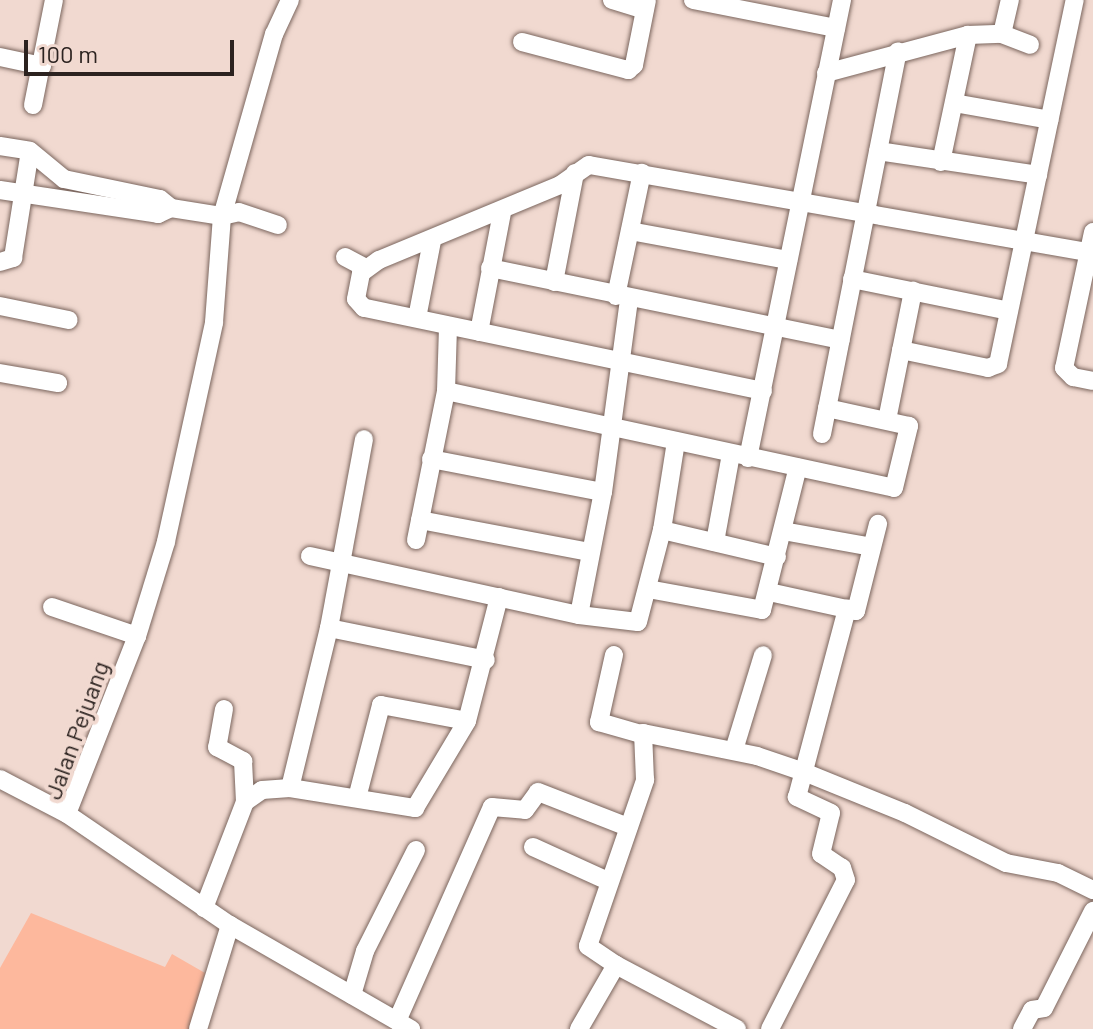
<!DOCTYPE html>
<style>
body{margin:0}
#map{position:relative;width:1093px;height:1029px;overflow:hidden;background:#f1d9d0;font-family:Barlow,sans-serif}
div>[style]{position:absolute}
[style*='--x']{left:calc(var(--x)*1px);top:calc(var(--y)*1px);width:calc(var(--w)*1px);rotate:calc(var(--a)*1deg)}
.green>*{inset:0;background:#fdb89d}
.roads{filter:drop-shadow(0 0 2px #7b665e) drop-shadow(0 0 2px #7b665e)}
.minor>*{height:18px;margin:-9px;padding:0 9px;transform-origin:9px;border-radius:9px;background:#fff}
span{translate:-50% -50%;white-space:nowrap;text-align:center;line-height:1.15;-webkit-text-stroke:8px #f1d9d0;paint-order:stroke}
.street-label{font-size:24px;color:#2c2320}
.scale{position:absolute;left:24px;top:40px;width:210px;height:36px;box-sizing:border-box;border:4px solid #2c2320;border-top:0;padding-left:10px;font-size:24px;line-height:28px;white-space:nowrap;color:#2c2320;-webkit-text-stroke:6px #f1d9d0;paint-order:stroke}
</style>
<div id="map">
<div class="green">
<div style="clip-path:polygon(31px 913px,165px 967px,172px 954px,205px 973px,190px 1029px,0 1029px,0 968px)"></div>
</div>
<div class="roads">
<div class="minor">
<div style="--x:290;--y:0;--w:38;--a:115"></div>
<div style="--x:274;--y:34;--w:189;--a:105.9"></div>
<div style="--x:222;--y:216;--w:107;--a:94.3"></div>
<div style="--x:214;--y:323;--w:224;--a:102.4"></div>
<div style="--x:166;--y:542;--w:98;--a:107.1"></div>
<div style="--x:137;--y:636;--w:191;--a:111.5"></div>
<div style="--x:67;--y:814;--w:197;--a:34.3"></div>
<div style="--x:230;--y:925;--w:209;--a:29.9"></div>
<div style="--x:612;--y:0;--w:34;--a:17"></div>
<div style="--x:693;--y:0;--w:146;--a:11.1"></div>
<div style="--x:1002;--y:34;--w:35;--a:-77"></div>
<div style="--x:522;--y:42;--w:110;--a:14.8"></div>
<div style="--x:628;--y:70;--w:8;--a:-40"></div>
<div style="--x:634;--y:65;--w:66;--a:-78.7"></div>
<div style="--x:0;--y:57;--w:43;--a:12.1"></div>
<div style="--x:826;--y:73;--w:147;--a:-15"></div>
<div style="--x:968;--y:35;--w:34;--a:-2"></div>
<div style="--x:1002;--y:34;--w:30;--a:21"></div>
<div style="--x:954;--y:103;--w:97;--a:10"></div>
<div style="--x:33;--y:105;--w:107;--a:-78.7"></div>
<div style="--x:0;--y:146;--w:30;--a:9"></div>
<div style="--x:30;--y:151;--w:44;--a:39.5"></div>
<div style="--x:64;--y:179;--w:98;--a:11.8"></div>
<div style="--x:160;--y:199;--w:14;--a:39"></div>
<div style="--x:171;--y:208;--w:52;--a:8.9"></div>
<div style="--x:222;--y:216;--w:17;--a:-13"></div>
<div style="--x:239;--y:212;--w:41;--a:18.4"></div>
<div style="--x:878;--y:151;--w:162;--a:8.5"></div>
<div style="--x:941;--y:162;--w:130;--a:-78"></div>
<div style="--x:0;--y:190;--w:160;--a:8.6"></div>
<div style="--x:158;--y:214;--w:14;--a:-25"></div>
<div style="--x:630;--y:231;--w:161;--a:10.4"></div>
<div style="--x:1093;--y:232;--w:139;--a:102"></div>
<div style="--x:1064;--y:368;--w:13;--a:45"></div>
<div style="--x:1073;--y:377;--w:20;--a:11"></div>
<div style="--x:345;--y:257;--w:24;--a:28"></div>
<div style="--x:0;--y:262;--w:14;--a:-17"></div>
<div style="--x:13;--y:258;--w:108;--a:-81"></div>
<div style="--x:490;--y:268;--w:358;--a:11.6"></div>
<div style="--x:852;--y:279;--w:160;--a:11.5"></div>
<div style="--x:554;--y:282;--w:111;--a:-79.1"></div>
<div style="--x:616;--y:296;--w:126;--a:-78.1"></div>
<div style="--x:0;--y:306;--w:70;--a:11.5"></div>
<div style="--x:417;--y:318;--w:78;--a:-79"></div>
<div style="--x:479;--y:332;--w:122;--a:-79.1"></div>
<div style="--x:901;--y:350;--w:89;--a:11.7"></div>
<div style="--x:988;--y:368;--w:11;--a:-22"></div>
<div style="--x:998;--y:364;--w:372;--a:-78.1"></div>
<div style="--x:0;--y:373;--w:59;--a:9.8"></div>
<div style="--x:446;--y:391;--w:458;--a:12.2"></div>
<div style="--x:894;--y:488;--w:64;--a:-76.4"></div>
<div style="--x:909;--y:426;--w:84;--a:-167.6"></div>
<div style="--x:763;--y:391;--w:408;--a:-168.2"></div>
<div style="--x:364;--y:308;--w:12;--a:-132"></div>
<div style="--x:356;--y:299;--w:26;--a:-79"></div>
<div style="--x:361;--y:273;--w:22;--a:-36"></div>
<div style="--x:379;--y:260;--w:196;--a:-22.5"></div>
<div style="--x:560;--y:185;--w:35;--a:-35"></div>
<div style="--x:589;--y:165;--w:512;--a:9.9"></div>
<div style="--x:887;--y:420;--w:132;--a:-78.6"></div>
<div style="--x:822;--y:434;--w:390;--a:-78.8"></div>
<div style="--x:748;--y:458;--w:468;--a:-78.4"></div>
<div style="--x:431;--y:459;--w:175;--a:10.9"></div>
<div style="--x:420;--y:520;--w:173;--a:10.7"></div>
<div style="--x:662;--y:530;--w:118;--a:13.2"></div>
<div style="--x:783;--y:531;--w:90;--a:10.2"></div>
<div style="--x:416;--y:540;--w:152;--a:-78.6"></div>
<div style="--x:446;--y:391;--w:65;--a:-88.2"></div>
<div style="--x:715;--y:542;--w:89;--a:-79.7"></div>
<div style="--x:310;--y:556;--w:275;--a:12.4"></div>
<div style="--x:579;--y:615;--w:59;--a:6.8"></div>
<div style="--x:638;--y:622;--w:95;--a:-75.4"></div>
<div style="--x:662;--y:530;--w:89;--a:-81"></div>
<div style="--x:648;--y:589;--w:116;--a:10.4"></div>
<div style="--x:762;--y:610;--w:147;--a:-75.9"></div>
<div style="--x:769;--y:592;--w:89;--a:12.3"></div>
<div style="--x:856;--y:611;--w:90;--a:-75.8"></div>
<div style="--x:52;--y:607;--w:90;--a:18.8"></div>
<div style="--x:579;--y:615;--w:125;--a:-79"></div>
<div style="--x:603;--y:492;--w:195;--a:-82.3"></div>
<div style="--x:329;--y:628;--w:160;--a:11.5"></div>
<div style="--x:614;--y:655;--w:69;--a:102.6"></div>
<div style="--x:599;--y:722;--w:44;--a:15.9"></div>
<div style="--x:224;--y:709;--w:39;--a:100"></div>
<div style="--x:217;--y:747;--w:30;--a:28"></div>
<div style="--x:243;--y:761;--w:41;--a:87.2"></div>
<div style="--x:734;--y:750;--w:99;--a:-73"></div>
<div style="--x:0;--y:779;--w:76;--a:27.6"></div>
<div style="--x:290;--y:788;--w:127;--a:9.1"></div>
<div style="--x:415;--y:808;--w:101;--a:-59.1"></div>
<div style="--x:467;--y:721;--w:128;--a:-75.5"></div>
<div style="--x:357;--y:798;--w:96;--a:-75.5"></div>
<div style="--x:381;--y:705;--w:87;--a:10.5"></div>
<div style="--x:533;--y:847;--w:82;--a:24.4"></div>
<div style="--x:204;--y:908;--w:114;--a:-68.9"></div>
<div style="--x:245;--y:802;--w:21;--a:-35"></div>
<div style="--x:262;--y:790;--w:28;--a:-4"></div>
<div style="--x:290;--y:788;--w:165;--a:-76.3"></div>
<div style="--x:329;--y:628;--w:192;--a:-79.5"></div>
<div style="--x:616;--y:965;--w:34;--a:-146"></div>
<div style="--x:588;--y:946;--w:176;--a:-71"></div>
<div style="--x:645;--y:780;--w:47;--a:-92.4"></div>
<div style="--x:643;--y:733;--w:116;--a:11.4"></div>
<div style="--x:757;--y:756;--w:50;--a:18.8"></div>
<div style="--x:804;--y:772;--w:109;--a:22.1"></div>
<div style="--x:905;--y:813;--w:113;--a:26.3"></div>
<div style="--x:1006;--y:863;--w:53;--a:10.9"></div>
<div style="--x:1058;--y:873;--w:39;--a:26"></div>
<div style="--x:352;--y:995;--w:46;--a:-73.5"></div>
<div style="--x:365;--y:951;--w:113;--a:-63.2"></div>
<div style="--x:397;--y:1021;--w:234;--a:-66.1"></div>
<div style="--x:492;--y:807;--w:33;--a:5"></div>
<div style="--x:525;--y:810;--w:22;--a:-54"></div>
<div style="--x:538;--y:792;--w:97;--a:21.3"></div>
<div style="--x:198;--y:1029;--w:109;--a:-72.9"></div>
<div style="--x:579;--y:1029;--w:74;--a:-60"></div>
<div style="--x:616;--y:965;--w:137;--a:27.9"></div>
<div style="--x:770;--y:1029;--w:167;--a:-63"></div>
<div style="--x:846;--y:880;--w:13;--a:-108"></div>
<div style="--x:842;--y:868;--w:25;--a:-146"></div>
<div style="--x:821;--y:854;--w:42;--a:-76.3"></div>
<div style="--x:831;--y:813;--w:38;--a:-155"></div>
<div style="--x:797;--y:797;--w:195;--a:-75.1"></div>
<div style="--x:1022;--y:1029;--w:21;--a:-62"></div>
<div style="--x:1032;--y:1010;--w:12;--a:-9"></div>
<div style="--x:1044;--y:1008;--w:109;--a:-63.2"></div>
</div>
</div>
<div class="street-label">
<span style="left:76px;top:730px;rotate:-70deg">Jalan Pejuang</span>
</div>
<div class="scale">100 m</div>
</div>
